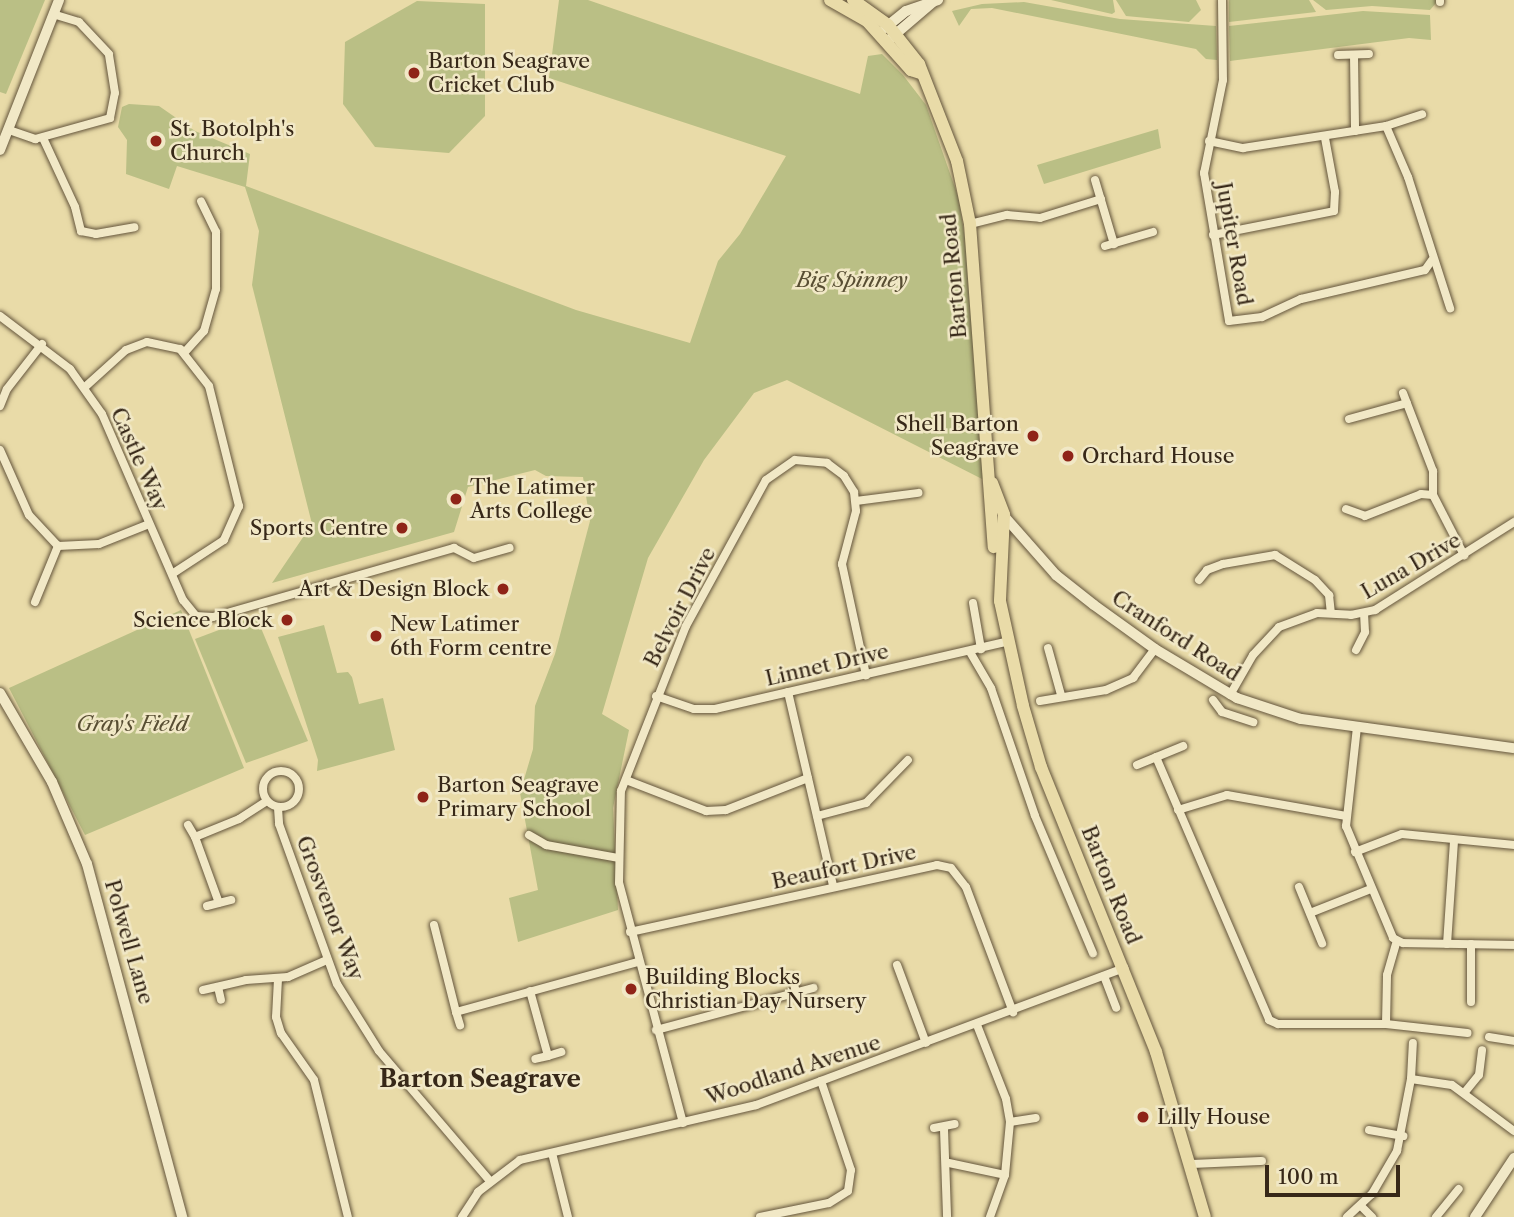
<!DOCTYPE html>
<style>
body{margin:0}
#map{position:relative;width:1514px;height:1217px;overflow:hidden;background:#e9dba8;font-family:"Libre Caslon Text",serif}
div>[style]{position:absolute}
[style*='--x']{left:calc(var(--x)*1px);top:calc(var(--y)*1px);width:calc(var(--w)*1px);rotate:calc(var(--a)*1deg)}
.green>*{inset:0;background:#babf85}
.roads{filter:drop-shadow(0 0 2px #64553c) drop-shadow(0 0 2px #64553c)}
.minor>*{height:8px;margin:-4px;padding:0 4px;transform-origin:4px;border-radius:4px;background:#f1e8c6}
.minor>.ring{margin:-4px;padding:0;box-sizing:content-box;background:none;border:8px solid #f1e8c6;border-radius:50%}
.tertiary>*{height:10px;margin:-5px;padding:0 5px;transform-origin:5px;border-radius:5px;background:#f1e8c6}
.primary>*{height:12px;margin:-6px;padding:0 6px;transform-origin:6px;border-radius:6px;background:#e9dba8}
.dots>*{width:19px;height:19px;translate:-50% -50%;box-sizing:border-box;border:4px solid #f1e8c6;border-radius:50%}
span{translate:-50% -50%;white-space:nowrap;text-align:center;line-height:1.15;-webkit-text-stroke:5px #f1e8c6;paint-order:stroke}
.poi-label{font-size:21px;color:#372818}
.left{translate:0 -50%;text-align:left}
.right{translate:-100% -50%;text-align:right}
.street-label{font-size:21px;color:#372818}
.park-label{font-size:21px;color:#584e33;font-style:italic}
.quarter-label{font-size:24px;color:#372818;font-weight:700}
.scale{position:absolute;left:1265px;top:1165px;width:135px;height:32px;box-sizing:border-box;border:4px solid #372818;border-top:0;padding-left:9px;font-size:21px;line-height:24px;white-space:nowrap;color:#372818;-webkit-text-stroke:5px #f1e8c6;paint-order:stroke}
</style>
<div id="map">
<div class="green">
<div style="clip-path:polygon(0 0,45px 0,6px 94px,0 92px)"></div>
<div style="clip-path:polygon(559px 0,588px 0,860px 94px,868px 56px,882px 54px,903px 75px,926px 105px,959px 199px,969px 266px,984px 480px,787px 380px,754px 393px,704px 460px,648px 558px,602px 714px,629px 730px,613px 808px,618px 910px,518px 942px,509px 898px,538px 890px,520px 793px,533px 749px,535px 706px,555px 654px,590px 521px,583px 477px,546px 476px,535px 470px,468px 487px,454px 532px,272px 583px,312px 524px,252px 285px,259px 231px,245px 187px,177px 166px,169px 189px,126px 174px,127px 140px,118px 127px,122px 107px,129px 104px,159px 106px,195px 131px,250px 154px,246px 186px,576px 310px,690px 343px,718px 261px,740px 234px,786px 156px,549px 78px)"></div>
<div style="clip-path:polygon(1051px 0,1113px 0,1115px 12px,1112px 14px)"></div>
<div style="clip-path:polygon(1116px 0,1196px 0,1201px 10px,1189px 22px,1126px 16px)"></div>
<div style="clip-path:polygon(1229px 0,1309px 0,1316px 12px,1229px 22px)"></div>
<div style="clip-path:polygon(1313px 0,1436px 0,1437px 2px,1430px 10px,1372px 6px,1326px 10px)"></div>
<div style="clip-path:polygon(417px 1px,485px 4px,485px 116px,449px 153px,375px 147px,343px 104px,345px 42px)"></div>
<div style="clip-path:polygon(1024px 2px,1120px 19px,1216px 26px,1217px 60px,1206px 59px,1196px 49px,992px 8px,971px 9px,959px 26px,952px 11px,982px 4px)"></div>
<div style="clip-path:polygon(1363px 11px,1430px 15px,1431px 40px,1409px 38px,1230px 61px,1229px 26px)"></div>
<div style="clip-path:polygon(1158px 129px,1161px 148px,1044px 184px,1037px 165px)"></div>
<div style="clip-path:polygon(181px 610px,244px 768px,85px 835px,9px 688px)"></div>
<div style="clip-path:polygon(256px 616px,308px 741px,246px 763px,195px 639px)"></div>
<div style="clip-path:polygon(324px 625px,337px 673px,348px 672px,352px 677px,359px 704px,383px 698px,395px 750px,317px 771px,318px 760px,278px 637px)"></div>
</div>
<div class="roads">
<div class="minor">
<div style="--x:1222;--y:0;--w:80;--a:89.3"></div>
<div style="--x:1223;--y:80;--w:95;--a:101.5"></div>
<div style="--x:1204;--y:173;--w:150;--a:80.4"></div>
<div style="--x:1229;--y:321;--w:33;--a:-7"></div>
<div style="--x:1262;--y:317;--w:43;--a:-24.8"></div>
<div style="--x:1301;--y:299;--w:127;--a:-13.2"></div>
<div style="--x:1425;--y:270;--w:12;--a:-55"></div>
<div style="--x:1440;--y:2;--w:2;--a:-90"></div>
<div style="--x:1338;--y:55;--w:31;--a:-2"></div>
<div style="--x:1354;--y:55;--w:76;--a:89.2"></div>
<div style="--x:1386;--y:126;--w:56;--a:66.7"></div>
<div style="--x:1408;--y:177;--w:138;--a:72.2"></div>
<div style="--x:9;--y:130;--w:28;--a:19"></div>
<div style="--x:35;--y:139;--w:78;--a:-15.6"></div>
<div style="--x:110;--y:118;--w:25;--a:-79"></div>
<div style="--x:115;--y:93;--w:39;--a:-99"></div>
<div style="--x:109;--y:54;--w:44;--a:-133.2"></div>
<div style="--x:79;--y:22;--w:24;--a:-163"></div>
<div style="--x:43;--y:138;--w:76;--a:65.1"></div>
<div style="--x:75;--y:207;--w:25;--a:76"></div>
<div style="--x:81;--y:231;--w:15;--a:11"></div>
<div style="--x:96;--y:234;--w:39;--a:-10"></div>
<div style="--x:1209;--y:141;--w:35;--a:12"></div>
<div style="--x:1243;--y:148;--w:145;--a:-8.7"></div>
<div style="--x:1386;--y:126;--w:38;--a:-18"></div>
<div style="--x:1095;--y:180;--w:67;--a:73.5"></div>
<div style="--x:970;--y:224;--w:38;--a:-14"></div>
<div style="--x:1007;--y:215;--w:33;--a:5"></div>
<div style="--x:1040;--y:218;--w:64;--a:-17.3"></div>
<div style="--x:1213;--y:235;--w:123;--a:-11.2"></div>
<div style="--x:1334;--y:211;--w:19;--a:-87"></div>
<div style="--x:1335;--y:192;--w:55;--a:-100.5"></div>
<div style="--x:1105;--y:246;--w:50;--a:-16.3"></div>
<div style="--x:0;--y:316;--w:88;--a:37.1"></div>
<div style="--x:70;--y:369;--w:55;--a:54.6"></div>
<div style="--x:102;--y:414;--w:203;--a:66.5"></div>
<div style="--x:183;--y:600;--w:21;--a:51"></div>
<div style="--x:196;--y:616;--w:17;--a:3"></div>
<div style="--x:213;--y:617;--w:251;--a:-16"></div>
<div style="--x:454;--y:548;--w:22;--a:27"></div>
<div style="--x:474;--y:558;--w:37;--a:-16"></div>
<div style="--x:184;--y:353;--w:30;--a:-48"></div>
<div style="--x:204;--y:331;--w:44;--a:-74.1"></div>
<div style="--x:216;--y:289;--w:57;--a:-90"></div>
<div style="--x:216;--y:232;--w:34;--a:-116"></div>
<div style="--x:85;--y:387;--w:55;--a:-42.1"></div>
<div style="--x:126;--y:350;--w:22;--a:-21"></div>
<div style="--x:147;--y:342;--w:34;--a:12"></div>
<div style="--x:180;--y:349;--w:47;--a:51.9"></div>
<div style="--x:209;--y:386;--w:124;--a:76"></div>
<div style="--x:239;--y:506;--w:37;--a:114"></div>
<div style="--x:224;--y:540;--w:62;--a:146.8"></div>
<div style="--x:1403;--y:393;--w:84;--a:69"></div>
<div style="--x:1433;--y:471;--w:24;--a:90"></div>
<div style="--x:0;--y:406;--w:18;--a:-68"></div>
<div style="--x:7;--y:389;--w:57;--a:-52.1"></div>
<div style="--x:1349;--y:419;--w:60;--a:-15.4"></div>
<div style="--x:0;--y:450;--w:71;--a:66"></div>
<div style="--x:29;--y:515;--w:42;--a:46.9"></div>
<div style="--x:58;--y:546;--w:41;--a:-2.8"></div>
<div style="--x:99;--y:544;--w:54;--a:-21.8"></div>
<div style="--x:856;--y:501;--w:63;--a:-7.4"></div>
<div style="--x:1346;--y:509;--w:20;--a:20"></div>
<div style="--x:1365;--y:516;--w:60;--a:-21.4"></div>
<div style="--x:1421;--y:494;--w:12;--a:5"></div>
<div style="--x:1433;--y:495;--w:68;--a:62.7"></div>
<div style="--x:1199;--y:580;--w:13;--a:-51"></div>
<div style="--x:1207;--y:570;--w:17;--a:-21"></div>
<div style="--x:1223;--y:564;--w:53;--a:-9.8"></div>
<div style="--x:1275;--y:555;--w:47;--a:32"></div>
<div style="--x:1315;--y:580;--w:21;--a:47"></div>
<div style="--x:1329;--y:595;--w:18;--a:84"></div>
<div style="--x:35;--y:602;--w:61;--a:-67.7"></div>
<div style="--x:973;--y:603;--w:47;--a:80.1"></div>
<div style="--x:1048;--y:648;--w:49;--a:74.5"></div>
<div style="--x:1356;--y:650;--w:20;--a:-63"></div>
<div style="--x:1365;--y:632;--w:18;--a:-93"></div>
<div style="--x:970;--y:652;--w:42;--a:59.7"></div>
<div style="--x:991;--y:688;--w:135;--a:71"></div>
<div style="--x:1035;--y:816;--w:149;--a:67.1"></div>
<div style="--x:788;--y:692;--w:199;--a:76.9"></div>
<div style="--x:1230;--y:695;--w:46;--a:-60.1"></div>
<div style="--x:1253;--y:655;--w:38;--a:-47"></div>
<div style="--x:1279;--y:627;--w:40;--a:-20.2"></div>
<div style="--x:1317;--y:613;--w:34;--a:3"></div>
<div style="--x:1351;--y:615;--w:25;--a:-12"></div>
<div style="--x:1375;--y:610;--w:165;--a:-32.3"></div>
<div style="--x:656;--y:696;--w:40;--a:18.9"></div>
<div style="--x:694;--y:709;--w:21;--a:0"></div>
<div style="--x:715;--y:709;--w:299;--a:-13"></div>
<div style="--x:1213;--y:700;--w:15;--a:53"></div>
<div style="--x:1222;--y:712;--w:33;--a:18"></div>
<div style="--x:1040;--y:701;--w:67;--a:-9.5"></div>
<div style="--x:1106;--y:690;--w:30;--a:-24"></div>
<div style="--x:1133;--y:678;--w:36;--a:-53"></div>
<div style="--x:1357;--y:727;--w:100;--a:96.3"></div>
<div style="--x:1346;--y:826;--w:121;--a:67.2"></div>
<div style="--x:1393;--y:938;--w:11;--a:27"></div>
<div style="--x:1403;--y:943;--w:111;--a:1"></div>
<div style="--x:1156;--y:757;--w:286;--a:66.7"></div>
<div style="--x:1269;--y:1020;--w:10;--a:24"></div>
<div style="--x:1278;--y:1024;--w:108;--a:0"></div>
<div style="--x:1386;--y:1024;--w:82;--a:6.3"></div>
<div style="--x:1137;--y:765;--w:50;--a:-22.4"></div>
<div class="ring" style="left:263px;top:771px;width:28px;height:28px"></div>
<div style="--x:626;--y:780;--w:86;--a:21.2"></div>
<div style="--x:706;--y:811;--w:20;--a:-3"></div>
<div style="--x:726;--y:810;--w:88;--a:-21.3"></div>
<div style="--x:278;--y:808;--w:16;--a:86"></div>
<div style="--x:279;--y:824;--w:170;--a:70.1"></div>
<div style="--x:337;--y:984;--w:79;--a:57.9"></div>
<div style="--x:379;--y:1051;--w:171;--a:49.5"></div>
<div style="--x:1178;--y:810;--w:51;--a:-17"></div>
<div style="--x:1227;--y:795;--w:121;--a:10"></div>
<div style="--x:817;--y:816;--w:51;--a:-14.9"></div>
<div style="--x:866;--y:803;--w:60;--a:-45.7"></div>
<div style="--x:188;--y:825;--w:14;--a:60"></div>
<div style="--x:195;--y:837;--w:48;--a:-22.2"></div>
<div style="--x:239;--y:819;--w:33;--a:-33"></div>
<div style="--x:529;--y:835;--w:20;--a:30"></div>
<div style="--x:546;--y:845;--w:73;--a:10.2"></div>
<div style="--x:195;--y:837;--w:70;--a:70"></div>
<div style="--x:1355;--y:852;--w:50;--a:-21"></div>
<div style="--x:1402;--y:834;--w:113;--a:5.6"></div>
<div style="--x:1299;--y:887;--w:61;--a:67.7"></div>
<div style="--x:207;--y:906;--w:25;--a:-14"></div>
<div style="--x:1310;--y:913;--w:66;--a:-21.5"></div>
<div style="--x:434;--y:925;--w:90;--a:75.8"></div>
<div style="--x:456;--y:1012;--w:189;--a:-15.4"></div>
<div style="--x:630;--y:932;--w:314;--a:-12.3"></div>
<div style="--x:937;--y:865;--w:14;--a:12"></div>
<div style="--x:951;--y:868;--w:24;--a:52"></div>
<div style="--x:966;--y:887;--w:134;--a:69.4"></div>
<div style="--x:1447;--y:944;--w:102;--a:-86.1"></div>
<div style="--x:1471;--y:944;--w:58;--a:90"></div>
<div style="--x:897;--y:965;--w:83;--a:69.6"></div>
<div style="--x:1104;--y:976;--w:34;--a:69"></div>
<div style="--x:792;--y:977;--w:16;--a:75"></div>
<div style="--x:278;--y:979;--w:38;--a:93"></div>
<div style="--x:276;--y:1017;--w:17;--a:73"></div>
<div style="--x:281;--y:1033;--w:57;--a:54.9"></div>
<div style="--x:314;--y:1080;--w:141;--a:76.1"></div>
<div style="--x:218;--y:987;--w:13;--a:77"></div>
<div style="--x:203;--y:990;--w:44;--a:-13.1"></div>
<div style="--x:246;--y:980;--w:42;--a:-4.1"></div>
<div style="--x:288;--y:977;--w:43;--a:-23.6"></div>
<div style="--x:530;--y:991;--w:67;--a:74.5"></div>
<div style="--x:548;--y:1056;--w:13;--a:167"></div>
<div style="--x:456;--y:1012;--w:14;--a:73"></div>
<div style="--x:1386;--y:1024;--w:49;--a:-88.8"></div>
<div style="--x:1387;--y:975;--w:35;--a:-74"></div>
<div style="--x:977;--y:1025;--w:79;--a:68.6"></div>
<div style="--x:1006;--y:1099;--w:23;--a:80"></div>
<div style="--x:1010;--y:1122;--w:53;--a:95.4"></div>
<div style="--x:1005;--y:1175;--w:45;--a:109.7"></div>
<div style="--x:656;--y:1030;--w:163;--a:-15"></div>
<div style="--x:1489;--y:1037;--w:25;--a:9"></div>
<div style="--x:548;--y:1056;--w:14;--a:-17"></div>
<div style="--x:1411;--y:1079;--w:36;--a:-87"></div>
<div style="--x:1465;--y:1092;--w:22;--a:-51"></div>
<div style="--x:1479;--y:1075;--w:25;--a:-83"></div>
<div style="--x:1010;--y:1122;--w:26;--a:-9"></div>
<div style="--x:683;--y:1123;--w:248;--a:-104.9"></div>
<div style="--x:619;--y:883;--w:92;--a:-88.8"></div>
<div style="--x:621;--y:791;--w:177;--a:-68.5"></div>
<div style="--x:686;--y:626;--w:166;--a:-61.3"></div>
<div style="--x:766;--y:480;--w:35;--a:-35"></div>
<div style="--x:795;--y:460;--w:32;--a:5"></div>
<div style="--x:827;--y:463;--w:21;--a:37"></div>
<div style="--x:844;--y:476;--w:19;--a:58"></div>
<div style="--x:854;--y:492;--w:19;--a:84"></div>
<div style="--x:856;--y:511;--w:55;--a:104.8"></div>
<div style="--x:842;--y:564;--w:114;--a:77.8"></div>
<div style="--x:934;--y:1128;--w:21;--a:-11"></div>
<div style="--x:944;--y:1129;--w:88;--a:88"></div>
<div style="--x:1369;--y:1130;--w:35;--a:10"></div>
<div style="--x:552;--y:1153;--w:66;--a:76"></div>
<div style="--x:949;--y:1163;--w:57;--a:12.1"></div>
<div style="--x:1190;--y:1164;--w:72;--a:-2.4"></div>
<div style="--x:1361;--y:1206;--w:16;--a:45"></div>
<div style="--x:462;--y:1217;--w:30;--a:-57"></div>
<div style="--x:478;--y:1192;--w:53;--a:-37.3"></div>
<div style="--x:520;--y:1160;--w:242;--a:-13.1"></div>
<div style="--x:756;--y:1105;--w:393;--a:-20.4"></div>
<div style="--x:760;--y:1217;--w:70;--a:-11.5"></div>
<div style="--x:829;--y:1203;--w:22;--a:-32"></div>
<div style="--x:848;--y:1191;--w:21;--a:-82"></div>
<div style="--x:851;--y:1170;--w:94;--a:-108.6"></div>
<div style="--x:1347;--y:1217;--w:34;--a:-43"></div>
<div style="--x:1372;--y:1194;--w:50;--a:-59.8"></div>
<div style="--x:1397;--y:1151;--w:73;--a:-79"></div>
<div style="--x:1411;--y:1079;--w:41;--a:8.3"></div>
<div style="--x:1452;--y:1085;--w:77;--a:36.6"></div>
<div style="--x:1436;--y:1217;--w:36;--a:-51"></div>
</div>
<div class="tertiary">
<div style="--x:885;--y:28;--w:27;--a:-39"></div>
<div style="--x:906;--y:11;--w:34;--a:-19"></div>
<div style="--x:891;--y:38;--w:55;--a:-40.6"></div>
<div style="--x:0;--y:150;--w:161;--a:-68.5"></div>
<div style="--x:1004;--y:516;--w:79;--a:48.6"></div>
<div style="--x:1056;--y:575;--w:48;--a:38.3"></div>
<div style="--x:1094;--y:605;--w:75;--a:35.8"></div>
<div style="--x:1155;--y:649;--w:96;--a:30.9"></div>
<div style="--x:1237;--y:698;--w:67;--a:18.2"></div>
<div style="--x:1301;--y:719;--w:215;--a:7.8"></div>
<div style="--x:0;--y:693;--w:103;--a:59.7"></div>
<div style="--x:52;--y:782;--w:89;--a:66.9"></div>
<div style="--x:87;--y:864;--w:366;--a:74.9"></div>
<div style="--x:1475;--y:1217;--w:71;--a:-56.5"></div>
</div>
<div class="primary">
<div style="--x:830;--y:0;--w:43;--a:29.6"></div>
<div style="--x:867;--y:21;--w:66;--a:48.1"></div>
<div style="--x:911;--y:70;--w:9;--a:18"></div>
<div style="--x:853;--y:0;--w:43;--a:35.5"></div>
<div style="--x:888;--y:25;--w:50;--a:51.5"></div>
<div style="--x:919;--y:64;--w:104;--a:68.6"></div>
<div style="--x:957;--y:161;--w:64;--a:78.3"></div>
<div style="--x:970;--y:224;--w:324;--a:85.8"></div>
<div style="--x:992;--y:483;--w:34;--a:69"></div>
<div style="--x:1004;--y:515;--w:86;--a:92.7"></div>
<div style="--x:1000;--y:601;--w:107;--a:77.6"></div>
<div style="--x:1023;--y:706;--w:64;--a:73.6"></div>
<div style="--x:1041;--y:767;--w:307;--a:68"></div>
<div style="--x:1156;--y:1052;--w:172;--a:73.5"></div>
</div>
</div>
<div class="dots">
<div style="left:414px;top:73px;background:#8f2418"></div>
<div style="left:156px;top:141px;background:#8f2418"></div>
<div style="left:1033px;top:436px;background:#8f2418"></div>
<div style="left:1068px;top:456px;background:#8f2418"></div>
<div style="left:456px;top:499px;background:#8f2418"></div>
<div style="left:402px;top:528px;background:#8f2418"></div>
<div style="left:503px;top:589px;background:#8f2418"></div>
<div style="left:287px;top:620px;background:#8f2418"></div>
<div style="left:376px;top:636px;background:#8f2418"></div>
<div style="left:423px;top:797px;background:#8f2418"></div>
<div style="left:631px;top:989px;background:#8f2418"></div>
<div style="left:1143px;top:1117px;background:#8f2418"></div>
</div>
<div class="poi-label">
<span class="left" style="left:428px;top:73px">Barton Seagrave<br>Cricket Club</span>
<span class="left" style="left:170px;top:141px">St. Botolph's<br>Church</span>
<span class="right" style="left:1019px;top:436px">Shell Barton<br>Seagrave</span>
<span class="left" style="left:1082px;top:456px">Orchard House</span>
<span class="left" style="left:470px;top:499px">The Latimer<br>Arts College</span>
<span class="right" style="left:388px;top:528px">Sports Centre</span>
<span class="right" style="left:489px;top:589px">Art &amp; Design Block</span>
<span class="right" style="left:273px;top:620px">Science Block</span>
<span class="left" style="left:390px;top:636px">New Latimer<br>6th Form centre</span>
<span class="left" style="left:437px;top:797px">Barton Seagrave<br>Primary School</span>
<span class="left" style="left:645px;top:989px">Building Blocks<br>Christian Day Nursery</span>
<span class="left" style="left:1157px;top:1117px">Lilly House</span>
</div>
<div class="street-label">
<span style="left:1234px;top:244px;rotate:80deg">Jupiter Road</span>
<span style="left:954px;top:276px;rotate:-95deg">Barton Road</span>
<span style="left:139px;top:459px;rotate:66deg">Castle Way</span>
<span style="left:1411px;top:566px;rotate:-30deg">Luna Drive</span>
<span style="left:680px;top:607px;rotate:-63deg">Belvoir Drive</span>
<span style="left:1176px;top:636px;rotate:33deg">Cranford Road</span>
<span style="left:827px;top:665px;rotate:-13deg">Linnet Drive</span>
<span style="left:844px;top:867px;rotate:-12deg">Beaufort Drive</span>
<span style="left:1111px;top:885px;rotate:68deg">Barton Road</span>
<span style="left:330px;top:908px;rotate:69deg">Grosvenor Way</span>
<span style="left:129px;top:942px;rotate:74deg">Polwell Lane</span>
<span style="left:793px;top:1070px;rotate:-18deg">Woodland Avenue</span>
</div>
<div class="park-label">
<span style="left:852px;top:280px">Big Spinney</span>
<span style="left:132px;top:724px">Gray's Field</span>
</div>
<div class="quarter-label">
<span style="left:480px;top:1079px">Barton Seagrave</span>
</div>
<div class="scale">100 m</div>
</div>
